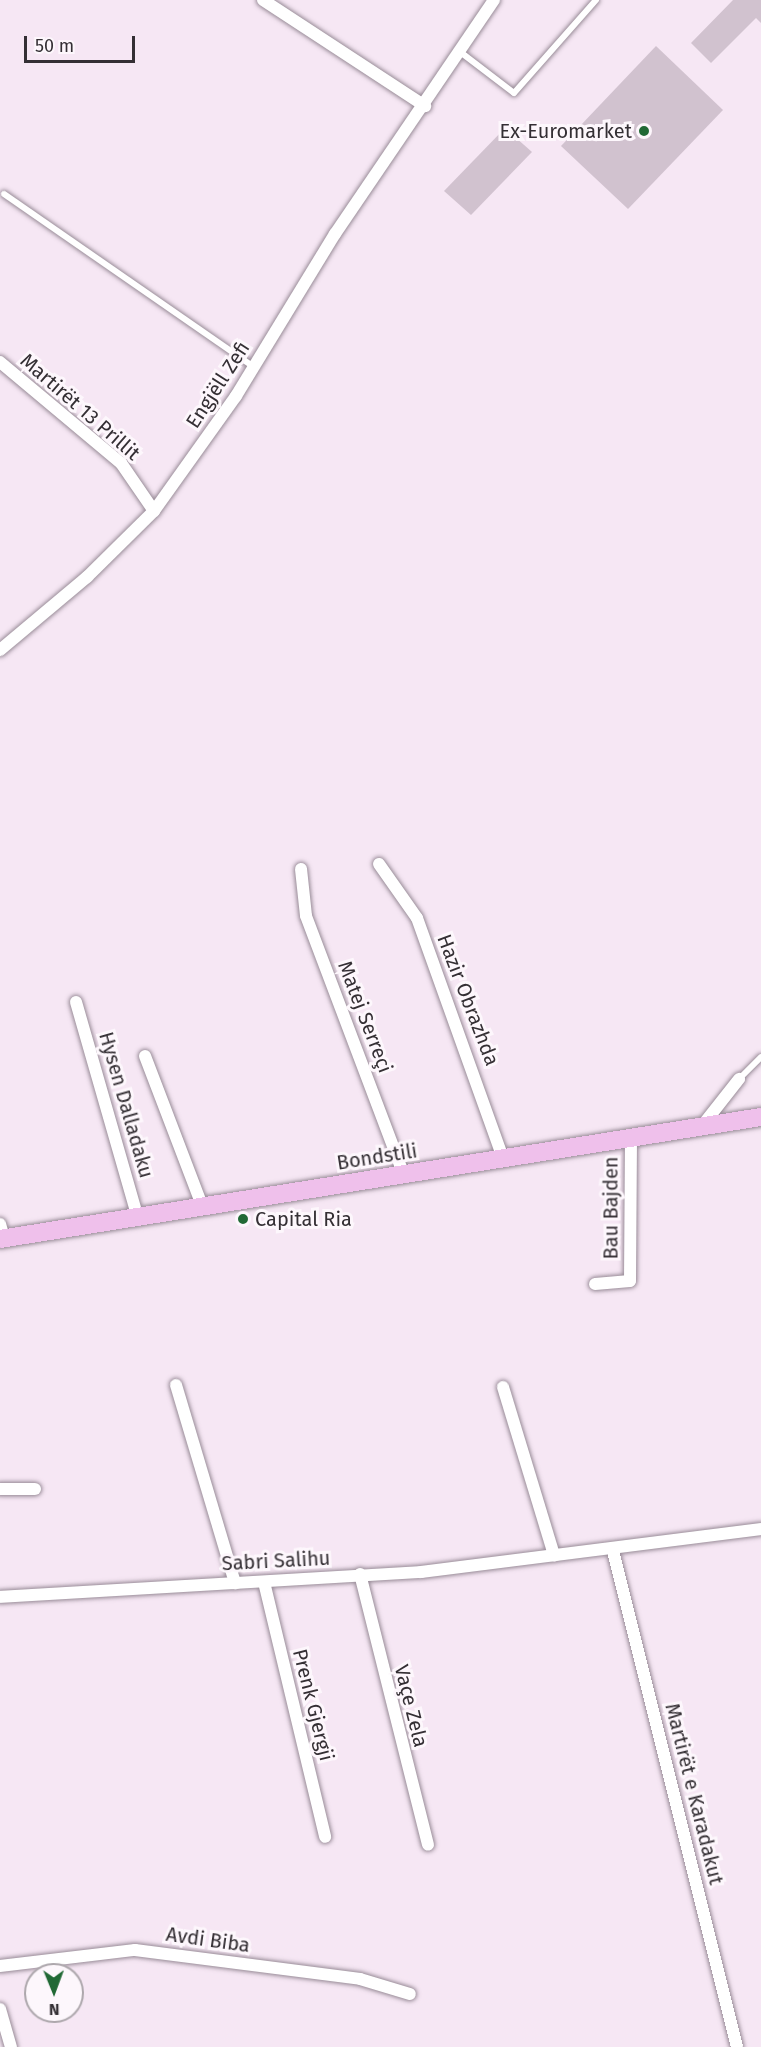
<!DOCTYPE html>
<meta charset="utf-8">
<style>
body{margin:0}
#map{position:relative;width:761px;height:2047px;overflow:hidden;background:#f6e7f4;font-family:"Fira Sans",sans-serif}
div>[style]{position:absolute}
[style*='--x']{left:calc(var(--x)*1px);top:calc(var(--y)*1px);width:calc(var(--w)*1px);rotate:calc(var(--a)*1deg)}
.building>*{inset:0;background:#d1c2cf}
.roads{filter:drop-shadow(0 0 2px #998c98) drop-shadow(0 0 2px #998c98)}
.service>*{height:6px;margin:-3px;padding:0 3px;transform-origin:3px;border-radius:3px;background:#fff}
.minor>*{height:12px;margin:-6px;padding:0 6px;transform-origin:6px;border-radius:6px;background:#fff}
.primary>*{height:18px;margin:-9px;padding:0 9px;transform-origin:9px;border-radius:9px;background:#efc0eb}
.dots>*{width:16px;height:16px;translate:-50% -50%;box-sizing:border-box;border:3px solid #fdf7fc;border-radius:50%}
span{translate:-50% -50%;white-space:nowrap;text-align:center;line-height:1.15;-webkit-text-stroke:6px #fdf7fc;paint-order:stroke}
.poi-label{font-size:20px;color:#342f34}
.right{translate:-100% -50%;text-align:right}
.left{translate:0 -50%;text-align:left}
.street-label{font-size:20px;color:#342f34}
.north{position:absolute;left:24px;top:1963px;width:60px;height:60px;box-sizing:border-box;background:#fdf7fc;border:2px solid #ada7ac;border-radius:50%;rotate:179deg;font-size:16px;font-weight:700;line-height:24px;text-align:center;color:#342f34}
.north::after{content:'';display:block;margin:auto;width:21px;height:27px;background:#216935;clip-path:polygon(50% 0,100% 100%,50% 72%,0 100%)}
.scale{position:absolute;left:24px;top:36px;width:111px;height:27px;box-sizing:border-box;border:3px solid #342f34;border-top:0;padding-left:8px;font-size:18px;line-height:21px;white-space:nowrap;color:#342f34;-webkit-text-stroke:4px #fdf7fc;paint-order:stroke}
</style>
<div id="map">
<div class="building">
<div style="clip-path:polygon(733px 0,761px 0,761px 23px,756px 18px,711px 63px,691px 43px)"></div>
<div style="clip-path:polygon(656px 46px,723px 110px,628px 209px,561px 146px)"></div>
<div style="clip-path:polygon(505px 128px,532px 152px,471px 215px,444px 191px)"></div>
</div>
<div class="roads">
<div class="service">
<div style="--x:459;--y:51;--w:69;--a:37.4"></div>
<div style="--x:514;--y:93;--w:124;--a:-48.6"></div>
<div style="--x:4;--y:194;--w:304;--a:34.7"></div>
<div style="--x:739;--y:1079;--w:31;--a:-45"></div>
</div>
<div class="minor">
<div style="--x:263;--y:0;--w:194;--a:33.2"></div>
<div style="--x:0;--y:362;--w:158;--a:39.9"></div>
<div style="--x:121;--y:463;--w:58;--a:55.5"></div>
<div style="--x:0;--y:650;--w:114;--a:-40"></div>
<div style="--x:87;--y:577;--w:94;--a:-44.6"></div>
<div style="--x:154;--y:511;--w:141;--a:-54.5"></div>
<div style="--x:236;--y:396;--w:190;--a:-58.6"></div>
<div style="--x:335;--y:234;--w:283;--a:-55.8"></div>
<div style="--x:379;--y:864;--w:66;--a:54.9"></div>
<div style="--x:417;--y:918;--w:255;--a:70.3"></div>
<div style="--x:301;--y:869;--w:47;--a:83.9"></div>
<div style="--x:306;--y:916;--w:278;--a:69.3"></div>
<div style="--x:76;--y:1002;--w:225;--a:74"></div>
<div style="--x:145;--y:1056;--w:163;--a:69.1"></div>
<div style="--x:702;--y:1126;--w:60;--a:-51.8"></div>
<div style="--x:0;--y:1224;--w:15;--a:74"></div>
<div style="--x:595;--y:1284;--w:35;--a:-5"></div>
<div style="--x:630;--y:1281;--w:144;--a:-89.6"></div>
<div style="--x:176;--y:1385;--w:207;--a:73.4"></div>
<div style="--x:503;--y:1387;--w:176;--a:73.1"></div>
<div style="--x:0;--y:1489;--w:35;--a:0"></div>
<div style="--x:613;--y:1551;--w:511;--a:75.96"></div>
<div style="--x:360;--y:1574;--w:279;--a:75.9"></div>
<div style="--x:264;--y:1582;--w:262;--a:76.5"></div>
<div style="--x:0;--y:1597;--w:422;--a:-3.4"></div>
<div style="--x:421;--y:1572;--w:343;--a:-7.2"></div>
<div style="--x:0;--y:1966;--w:136;--a:-6.8"></div>
<div style="--x:135;--y:1950;--w:227;--a:7.3"></div>
<div style="--x:360;--y:1979;--w:52;--a:16.7"></div>
<div style="--x:0;--y:2009;--w:40;--a:74"></div>
</div>
<div class="primary">
<div style="--x:0;--y:1239;--w:771;--a:-9.11"></div>
</div>
</div>
<div class="dots">
<div style="left:644px;top:131px;background:#216935"></div>
<div style="left:243px;top:1219px;background:#216935"></div>
</div>
<div class="poi-label">
<span class="right" style="left:632px;top:131px">Ex-Euromarket</span>
<span class="left" style="left:255px;top:1219px">Capital Ria</span>
</div>
<div class="street-label">
<span style="left:218px;top:385px;rotate:-57deg">Engjëll Zefi</span>
<span style="left:80px;top:407px;rotate:41deg">Martirët 13 Prillit</span>
<span style="left:468px;top:1000px;rotate:69deg">Hazir Obrazhda</span>
<span style="left:365px;top:1017px;rotate:69deg">Matej Serreçi</span>
<span style="left:126px;top:1105px;rotate:74deg">Hysen Dalladaku</span>
<span style="left:377px;top:1157px;rotate:-9deg">Bondstili</span>
<span style="left:611px;top:1208px;rotate:-90deg">Bau Bajden</span>
<span style="left:276px;top:1561px;rotate:-3deg">Sabri Salihu</span>
<span style="left:313px;top:1705px;rotate:76deg">Prenk Gjergji</span>
<span style="left:411px;top:1706px;rotate:76deg">Vaçe Zela</span>
<span style="left:694px;top:1794px;rotate:76deg">Martirët e Karadakut</span>
<span style="left:208px;top:1940px;rotate:8deg">Avdi Biba</span>
</div>
<div class="north">N</div>
<div class="scale">50 m</div>
</div>
